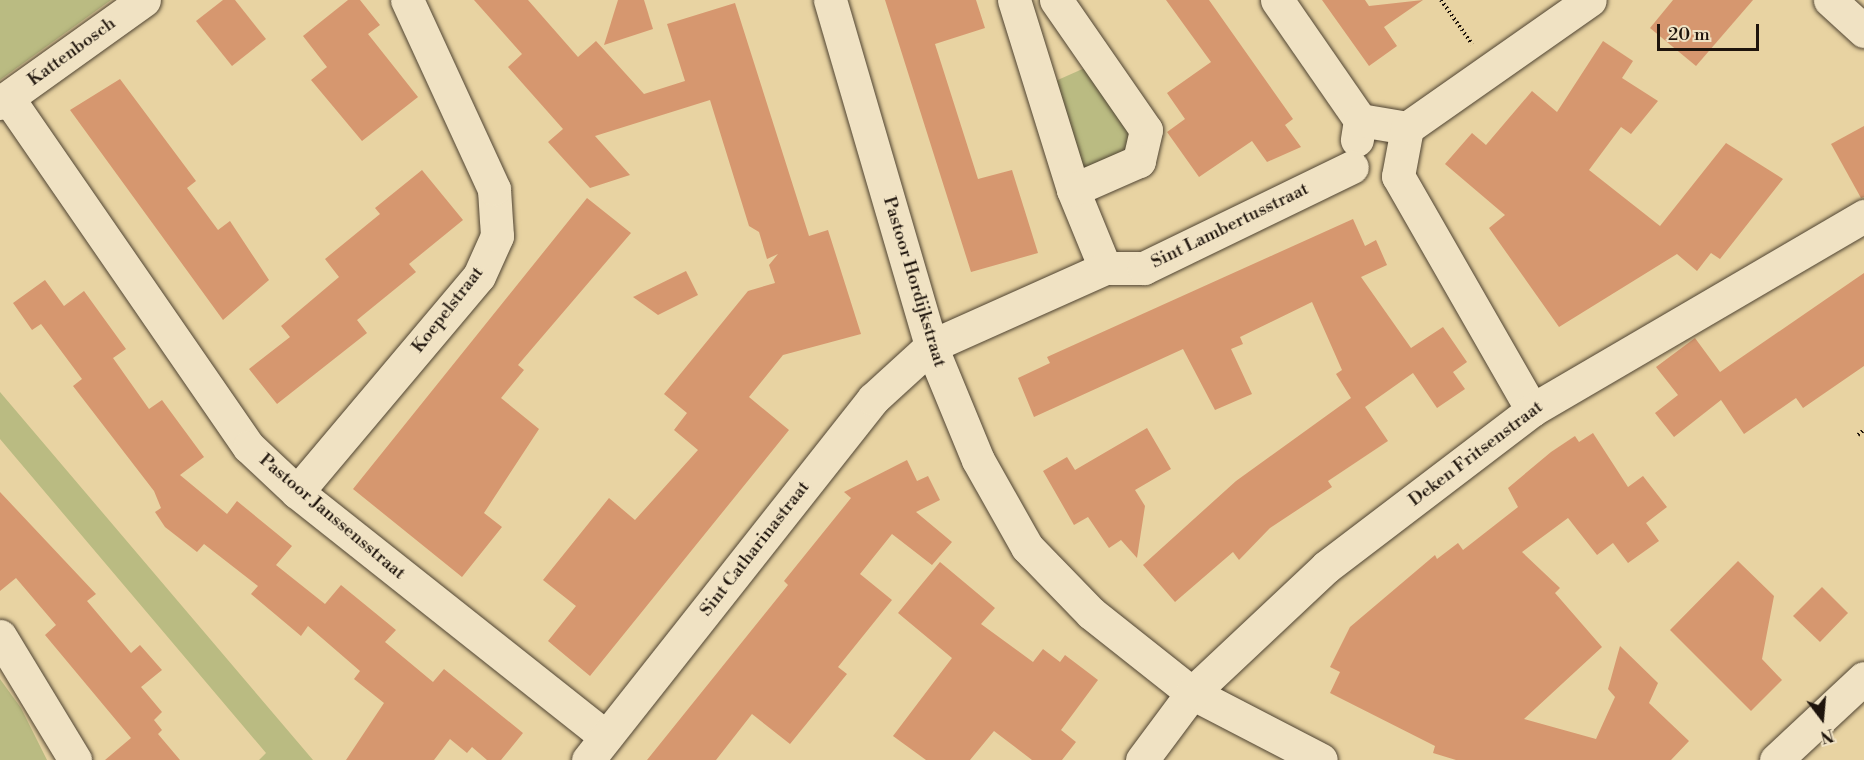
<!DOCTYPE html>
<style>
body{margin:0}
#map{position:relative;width:1864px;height:760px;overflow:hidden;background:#e8d3a2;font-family:"Libre Bodoni",serif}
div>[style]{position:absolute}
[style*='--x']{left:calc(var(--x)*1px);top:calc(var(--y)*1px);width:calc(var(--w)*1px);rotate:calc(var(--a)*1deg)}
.green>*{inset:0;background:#babb82}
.building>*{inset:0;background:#d6976f}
.path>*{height:4px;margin-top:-2px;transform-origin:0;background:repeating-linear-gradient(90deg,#1e140c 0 1.5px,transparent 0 4.5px)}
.roads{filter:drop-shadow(0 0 2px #504432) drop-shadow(0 0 2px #504432)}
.minor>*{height:33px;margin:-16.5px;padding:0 16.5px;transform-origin:16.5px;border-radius:16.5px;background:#f0e2c3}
span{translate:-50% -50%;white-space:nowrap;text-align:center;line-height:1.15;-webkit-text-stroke:5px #f0e2c3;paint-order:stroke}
.street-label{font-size:18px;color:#1e140c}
.north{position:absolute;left:1792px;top:688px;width:60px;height:60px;-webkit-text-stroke:4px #f0e2c3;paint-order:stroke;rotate:164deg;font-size:16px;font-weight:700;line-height:24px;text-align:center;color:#1e140c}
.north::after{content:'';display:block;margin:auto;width:21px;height:27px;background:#1e140c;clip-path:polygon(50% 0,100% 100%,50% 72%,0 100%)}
.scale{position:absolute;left:1657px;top:24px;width:102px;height:27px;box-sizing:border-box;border:3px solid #1e140c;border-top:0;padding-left:8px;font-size:18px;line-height:21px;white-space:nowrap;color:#1e140c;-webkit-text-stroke:4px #f0e2c3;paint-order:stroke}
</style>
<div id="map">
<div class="green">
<div style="clip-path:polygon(0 0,111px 0,0 80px)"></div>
<div style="clip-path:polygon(1087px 67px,1135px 134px,1130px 154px,1089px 172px,1078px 166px,1051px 83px)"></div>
<div style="clip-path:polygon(0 392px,313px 760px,259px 760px,266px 753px,0 439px)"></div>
<div style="clip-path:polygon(0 679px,21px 708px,47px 760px,0 760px)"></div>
</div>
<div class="building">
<div style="clip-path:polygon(223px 0,235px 0,266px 39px,232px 66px,196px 21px)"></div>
<div style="clip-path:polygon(348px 0,360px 0,380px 25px,368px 34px,418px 97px,362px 141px,311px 80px,327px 67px,303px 36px)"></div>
<div style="clip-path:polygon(474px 0,528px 0,578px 57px,596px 41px,644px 94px,685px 81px,667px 24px,735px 3px,809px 236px,828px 230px,861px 334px,783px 355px,749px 397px,789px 430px,590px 676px,548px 641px,576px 606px,543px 580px,609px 498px,635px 520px,698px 450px,674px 430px,687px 413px,664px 394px,748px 291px,775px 283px,769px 265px,778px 254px,767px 259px,759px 232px,749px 226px,710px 100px,595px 136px,630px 175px,590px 188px,548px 142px,563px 129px,508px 67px,522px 54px)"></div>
<div style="clip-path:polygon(618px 0,644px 0,653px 29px,604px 45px)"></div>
<div style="clip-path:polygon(885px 0,976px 0,985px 28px,935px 44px,978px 179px,1012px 170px,1038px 253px,971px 272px)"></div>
<div style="clip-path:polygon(1166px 0,1209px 0,1293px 119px,1285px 125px,1301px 147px,1267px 162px,1252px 141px,1199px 177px,1167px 132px,1185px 119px,1167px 93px,1211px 62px)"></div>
<div style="clip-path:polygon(1322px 0,1365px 0,1369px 6px,1423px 0,1384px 27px,1397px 46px,1369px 66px)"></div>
<div style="clip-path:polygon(1673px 0,1753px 0,1696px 66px,1650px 28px)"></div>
<div style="clip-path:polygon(1603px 41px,1633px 61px,1622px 78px,1658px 101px,1631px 134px,1621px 127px,1589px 170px,1660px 226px,1726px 143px,1783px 179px,1720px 259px,1711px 253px,1697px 271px,1677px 254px,1559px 327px,1489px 228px,1505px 215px,1445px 164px,1472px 133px,1486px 145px,1532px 91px,1557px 112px)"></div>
<div style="clip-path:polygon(120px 79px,196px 181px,187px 188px,218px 230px,230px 221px,269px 280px,223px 320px,70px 110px)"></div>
<div style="clip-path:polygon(1864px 126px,1864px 197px,1861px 198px,1831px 144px)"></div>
<div style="clip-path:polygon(422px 170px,463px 220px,409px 264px,416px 272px,357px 320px,367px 333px,277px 404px,249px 369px,290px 337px,281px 326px,339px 277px,325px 259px,380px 214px,375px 208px)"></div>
<div style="clip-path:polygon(587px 198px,631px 233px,518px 365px,524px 370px,501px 398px,539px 429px,484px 513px,502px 527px,462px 577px,353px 489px)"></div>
<div style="clip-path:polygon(1353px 219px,1365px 246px,1376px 240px,1387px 265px,1361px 277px,1411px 348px,1443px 327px,1467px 362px,1453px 372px,1465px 389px,1437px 408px,1413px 373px,1365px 407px,1388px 441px,1328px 481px,1332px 487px,1270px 528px,1239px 560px,1233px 552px,1175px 602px,1143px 565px,1236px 481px,1351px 398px,1336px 374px,1342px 370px,1312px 302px,1240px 337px,1243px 344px,1231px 349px,1252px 394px,1215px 410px,1183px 349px,1034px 417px,1018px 378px,1050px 363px,1047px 357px)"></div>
<div style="clip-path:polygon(686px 271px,698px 295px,658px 315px,633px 297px)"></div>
<div style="clip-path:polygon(1864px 273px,1864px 366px,1803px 408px,1796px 398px,1744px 434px,1721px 400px,1674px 437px,1655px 413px,1678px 395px,1656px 367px,1695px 338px,1720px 372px)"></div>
<div style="clip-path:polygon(45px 280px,64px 306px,84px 291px,126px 349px,113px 358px,149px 409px,162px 400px,204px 457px,180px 475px,227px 514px,237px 501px,292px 546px,276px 565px,325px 604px,341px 585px,396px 630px,385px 642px,433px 682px,444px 669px,523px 733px,501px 760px,487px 760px,472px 747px,467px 753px,450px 739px,434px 760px,346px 760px,384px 703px,354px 679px,360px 671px,308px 626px,301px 636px,251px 594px,258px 586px,204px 544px,197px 552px,165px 527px,155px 512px,161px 508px,154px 491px,73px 386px,82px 379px,41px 324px,32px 330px,13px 303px)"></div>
<div style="clip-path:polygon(1147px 428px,1171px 469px,1135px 490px,1145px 506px,1137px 558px,1121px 540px,1109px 548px,1088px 517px,1074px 525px,1043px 471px,1067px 457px,1075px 470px)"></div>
<div style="clip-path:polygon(1593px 433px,1628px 487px,1643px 476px,1667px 507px,1646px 523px,1659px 541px,1628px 563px,1613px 543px,1597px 555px,1568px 518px,1522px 552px,1560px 588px,1555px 593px,1602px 647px,1524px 719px,1596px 739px,1615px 697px,1608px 689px,1620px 646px,1658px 683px,1649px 703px,1689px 741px,1671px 760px,1456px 760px,1433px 753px,1435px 746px,1330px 693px,1340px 672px,1330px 667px,1350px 627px,1435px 555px,1437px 559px,1458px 543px,1463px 550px,1518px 507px,1508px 488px,1551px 452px,1575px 436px,1579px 442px)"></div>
<div style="clip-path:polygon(907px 460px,917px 481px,928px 476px,940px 500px,916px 512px,952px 542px,932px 565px,892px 534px,860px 574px,892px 600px,838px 667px,847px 674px,790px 744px,752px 714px,716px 760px,647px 760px,788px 585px,784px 581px,851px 498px,844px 492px)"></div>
<div style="clip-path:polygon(0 492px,96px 594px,87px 601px,131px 653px,140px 645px,162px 670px,141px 687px,162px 712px,154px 720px,162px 730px,158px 734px,180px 760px,105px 760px,131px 738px,45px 635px,56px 625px,16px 578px,0 591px)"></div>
<div style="clip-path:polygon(1738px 561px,1774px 596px,1762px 659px,1782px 680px,1751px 711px,1670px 630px)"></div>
<div style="clip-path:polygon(940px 562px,995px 608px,981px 624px,1033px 662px,1043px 649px,1060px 662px,1065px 655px,1098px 680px,1061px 730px,1076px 742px,1062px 760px,1032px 760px,994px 731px,970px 760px,926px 760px,893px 736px,952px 658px,898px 613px)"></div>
<div style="clip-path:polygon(1822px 587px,1848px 613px,1820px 642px,1793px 616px)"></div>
</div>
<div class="path">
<div style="--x:1441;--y:0;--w:54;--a:54.8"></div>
<div style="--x:1858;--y:435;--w:8;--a:-40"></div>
</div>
<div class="roads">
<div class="minor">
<div style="--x:830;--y:0;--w:360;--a:73.7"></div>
<div style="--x:931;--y:346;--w:123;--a:67.6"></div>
<div style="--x:978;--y:460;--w:100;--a:60.6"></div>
<div style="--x:1027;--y:547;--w:92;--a:45.9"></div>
<div style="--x:1091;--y:613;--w:129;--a:38.4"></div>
<div style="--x:1192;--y:693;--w:145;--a:27.4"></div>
<div style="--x:1014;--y:0;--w:199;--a:72.7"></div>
<div style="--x:1073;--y:190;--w:84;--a:67.7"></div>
<div style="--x:1056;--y:0;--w:158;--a:55.3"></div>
<div style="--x:1146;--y:130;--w:32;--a:103"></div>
<div style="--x:1139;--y:161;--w:72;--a:156.3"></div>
<div style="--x:1277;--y:0;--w:146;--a:55.3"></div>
<div style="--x:1360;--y:120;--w:20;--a:99"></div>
<div style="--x:1830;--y:0;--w:46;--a:42.4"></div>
<div style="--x:8;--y:98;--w:424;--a:55.4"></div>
<div style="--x:249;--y:447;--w:66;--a:43.2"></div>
<div style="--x:297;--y:492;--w:394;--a:38.4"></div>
<div style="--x:0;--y:103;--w:177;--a:-35.6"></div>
<div style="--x:1360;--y:120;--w:48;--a:9.7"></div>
<div style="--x:1407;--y:128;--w:49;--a:100.6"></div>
<div style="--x:1398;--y:176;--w:270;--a:60.2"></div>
<div style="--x:1407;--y:128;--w:223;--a:-35"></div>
<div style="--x:297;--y:492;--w:282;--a:-49.9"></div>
<div style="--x:479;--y:276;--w:44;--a:-65.8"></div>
<div style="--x:497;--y:236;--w:47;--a:-93.7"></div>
<div style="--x:494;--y:189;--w:208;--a:-114.7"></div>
<div style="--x:0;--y:636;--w:145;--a:58.8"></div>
<div style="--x:588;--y:760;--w:460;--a:-51.7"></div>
<div style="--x:873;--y:399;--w:79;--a:-42.4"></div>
<div style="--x:931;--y:346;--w:191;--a:-24.1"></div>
<div style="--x:1105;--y:268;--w:39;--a:0"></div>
<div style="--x:1144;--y:268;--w:231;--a:-25.9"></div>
<div style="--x:1142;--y:760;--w:84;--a:-53.3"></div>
<div style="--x:1192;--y:693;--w:184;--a:-43.2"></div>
<div style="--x:1326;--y:567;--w:259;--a:-37.3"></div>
<div style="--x:1532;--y:410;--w:385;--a:-30.3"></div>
<div style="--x:1776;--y:760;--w:120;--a:-43"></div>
</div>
</div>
<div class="street-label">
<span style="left:72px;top:52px;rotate:-36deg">Kattenbosch</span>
<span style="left:1230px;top:226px;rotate:-26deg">Sint Lambertusstraat</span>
<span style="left:914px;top:282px;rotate:73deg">Pastoor Hordijkstraat</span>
<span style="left:448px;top:310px;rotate:-52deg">Koepelstraat</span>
<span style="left:1476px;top:454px;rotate:-37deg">Deken Fritsenstraat</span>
<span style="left:332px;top:517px;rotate:40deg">Pastoor Janssensstraat</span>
<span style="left:755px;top:549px;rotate:-52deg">Sint Catharinastraat</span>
</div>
<div class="north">N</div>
<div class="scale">20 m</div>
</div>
